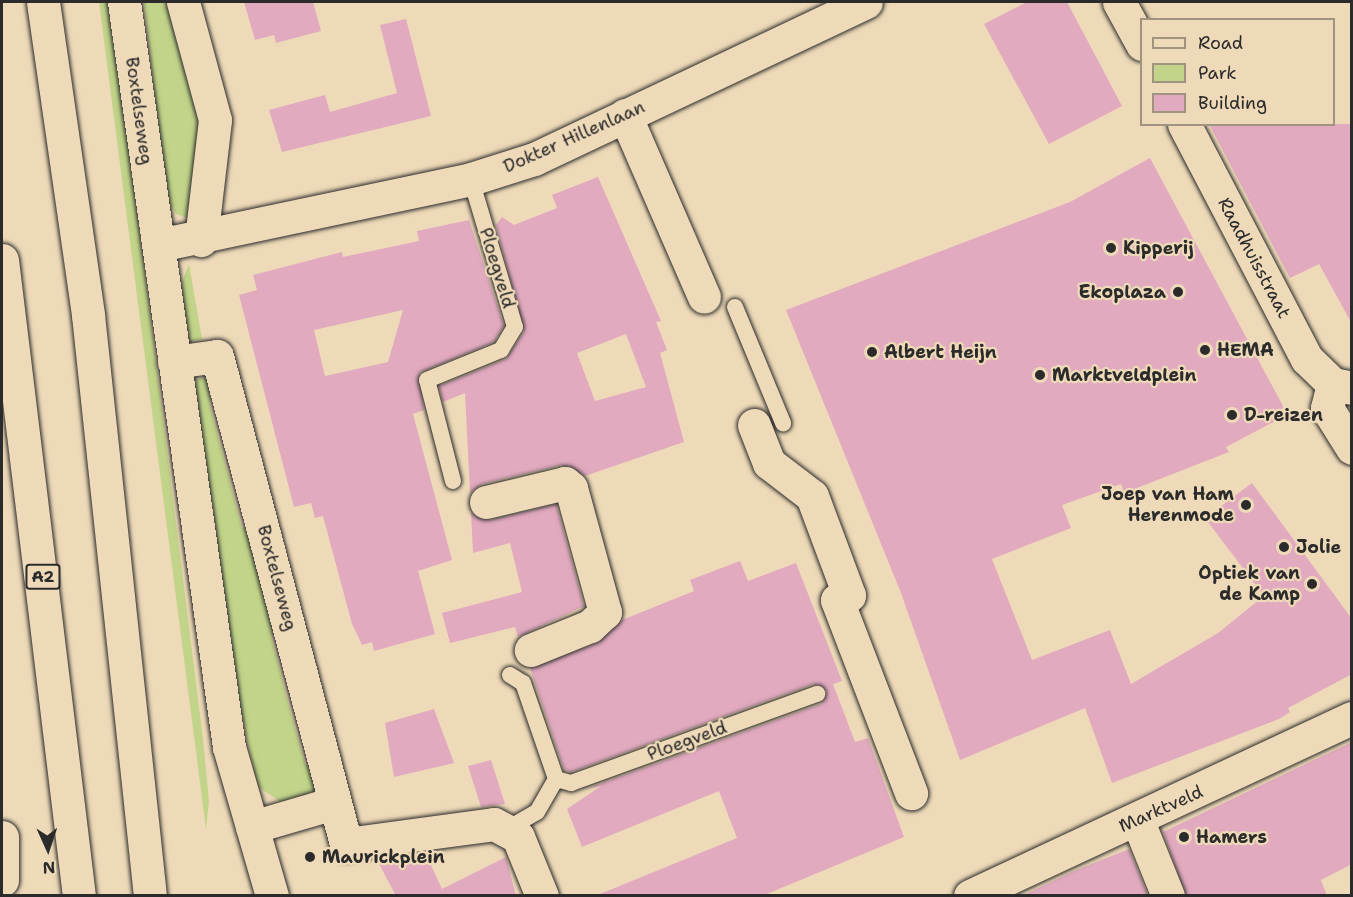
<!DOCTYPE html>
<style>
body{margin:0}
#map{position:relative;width:1353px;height:897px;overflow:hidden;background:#eedab8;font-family:"Shantell Sans",sans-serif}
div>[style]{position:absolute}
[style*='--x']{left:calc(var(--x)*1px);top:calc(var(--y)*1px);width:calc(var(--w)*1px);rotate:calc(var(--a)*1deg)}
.green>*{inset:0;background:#c2d489}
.building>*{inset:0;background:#e2aabf}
.roads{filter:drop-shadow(0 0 2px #2b2b2b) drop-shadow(0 0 2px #2b2b2b)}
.lane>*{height:16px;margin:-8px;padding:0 8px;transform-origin:8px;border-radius:8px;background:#eedab8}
.street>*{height:33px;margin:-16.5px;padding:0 16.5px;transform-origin:16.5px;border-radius:16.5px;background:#eedab8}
.secondary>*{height:33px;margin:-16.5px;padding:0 16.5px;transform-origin:16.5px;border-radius:16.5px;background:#eedab8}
.highway>*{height:33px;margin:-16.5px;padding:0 16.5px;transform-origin:16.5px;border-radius:16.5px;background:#eedab8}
.dots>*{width:16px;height:16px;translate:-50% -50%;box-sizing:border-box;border:3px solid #eedab8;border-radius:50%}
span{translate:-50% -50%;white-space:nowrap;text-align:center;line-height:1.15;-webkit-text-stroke:4.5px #eedab8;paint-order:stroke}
.shield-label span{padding:2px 4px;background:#eedab8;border:2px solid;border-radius:4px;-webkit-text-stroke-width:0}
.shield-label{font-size:16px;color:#2b2b2b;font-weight:700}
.street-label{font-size:18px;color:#2b2b2b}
.poi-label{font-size:18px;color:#2b2b2b;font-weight:700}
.left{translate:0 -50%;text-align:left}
.right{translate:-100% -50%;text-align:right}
.frame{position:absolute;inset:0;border:3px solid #2b2b2b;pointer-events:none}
.legend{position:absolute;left:1140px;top:18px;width:195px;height:108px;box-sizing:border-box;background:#eedab8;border:2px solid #a09480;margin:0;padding:8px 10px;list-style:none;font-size:18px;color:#2b2b2b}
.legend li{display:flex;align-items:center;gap:12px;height:30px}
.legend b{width:30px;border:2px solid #a09480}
.north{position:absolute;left:18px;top:819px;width:60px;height:60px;-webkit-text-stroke:4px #eedab8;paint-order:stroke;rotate:177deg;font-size:16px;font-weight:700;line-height:24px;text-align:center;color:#2b2b2b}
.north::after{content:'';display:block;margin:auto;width:21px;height:27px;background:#2b2b2b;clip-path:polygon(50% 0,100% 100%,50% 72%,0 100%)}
</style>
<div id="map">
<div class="green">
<div style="clip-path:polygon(99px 2px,111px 2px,203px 739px,209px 801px,206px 829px)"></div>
<div style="clip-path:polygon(144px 2px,171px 2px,204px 121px,191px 219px,176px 214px,167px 199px)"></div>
<div style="clip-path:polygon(189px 264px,202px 339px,190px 342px,179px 289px)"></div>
<div style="clip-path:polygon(201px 378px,208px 379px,217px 398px,209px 402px,242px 528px,251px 527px,279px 633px,271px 635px,288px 703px,305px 764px,312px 763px,317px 791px,282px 803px,257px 786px,237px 693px,194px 381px)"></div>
</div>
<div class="building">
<div style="clip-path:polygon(244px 2px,313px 2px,321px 31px,276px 43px,274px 35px,255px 40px)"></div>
<div style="clip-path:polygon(1027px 2px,1067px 2px,1122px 106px,1049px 144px,984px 24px)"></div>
<div style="clip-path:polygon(406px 19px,431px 116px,282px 152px,269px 110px,325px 95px,330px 112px,397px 93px,380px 25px)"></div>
<div style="clip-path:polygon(1209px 124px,1352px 124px,1352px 324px,1319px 264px,1290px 278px)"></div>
<div style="clip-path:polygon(1150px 158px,1283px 406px,1279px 419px,1226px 447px,1229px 452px,1124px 493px,1121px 484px,1062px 505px,1071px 528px,992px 559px,1032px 660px,1110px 630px,1131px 684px,1218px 633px,1264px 596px,1205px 518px,1252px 483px,1352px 619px,1352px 674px,1288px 708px,1290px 712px,1279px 719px,1112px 783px,1085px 708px,960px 760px,901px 593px,786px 310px,1070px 202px)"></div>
<div style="clip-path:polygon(evenodd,598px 177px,661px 321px,656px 322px,667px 350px,660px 353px,684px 442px,585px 476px,561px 465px,482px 484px,470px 493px,465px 393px,443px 402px,439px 386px,506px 359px,524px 332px,496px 225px,502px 217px,514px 225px,557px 208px,552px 195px,598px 177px,626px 334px,646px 387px,595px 401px,577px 353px,626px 334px)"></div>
<div style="clip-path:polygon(evenodd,469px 220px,504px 326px,494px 342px,419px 373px,424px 410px,413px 414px,452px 560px,418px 571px,435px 634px,374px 651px,372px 642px,362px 645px,352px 624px,323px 516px,315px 518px,311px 503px,294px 507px,239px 295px,257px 290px,253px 275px,342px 252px,343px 257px,419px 241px,417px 231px,469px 220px,403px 310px,388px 362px,325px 376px,314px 330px,403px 310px)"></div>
<div style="clip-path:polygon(556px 504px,584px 606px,518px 637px,515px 627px,450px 643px,442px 613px,522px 592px,510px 543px,473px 553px,471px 513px,490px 520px)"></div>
<div style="clip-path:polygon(740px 561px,748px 581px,796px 563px,842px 681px,833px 684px,846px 718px,855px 742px,868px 738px,904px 837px,762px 896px,595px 896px,737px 838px,719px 791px,582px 847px,567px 809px,601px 786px,586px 789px,821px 704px,827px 691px,813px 684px,571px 772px,564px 770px,530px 668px,597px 643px,622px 620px,694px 591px,690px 580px)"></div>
<div style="clip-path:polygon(434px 709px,454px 763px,394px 777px,385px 723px)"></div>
<div style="clip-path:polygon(1352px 742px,1352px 864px,1321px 880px,1327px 896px,1186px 896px,1163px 832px)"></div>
<div style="clip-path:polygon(491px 760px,505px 804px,481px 807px,468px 766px)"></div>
<div style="clip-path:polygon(1129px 849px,1148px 896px,1022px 896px,1074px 871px)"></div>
<div style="clip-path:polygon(425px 852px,442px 889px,506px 857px,516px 896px,396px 896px,377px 860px)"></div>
</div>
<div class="roads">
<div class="lane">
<div style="--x:735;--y:307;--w:126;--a:67.5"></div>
<div style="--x:453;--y:481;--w:104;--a:-104.4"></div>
<div style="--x:427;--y:380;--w:80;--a:-22.1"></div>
<div style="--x:501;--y:350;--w:27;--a:-59"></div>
<div style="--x:515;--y:327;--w:154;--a:-106.6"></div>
<div style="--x:510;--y:675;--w:15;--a:32"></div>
<div style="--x:523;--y:683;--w:102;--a:71"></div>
<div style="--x:556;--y:779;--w:16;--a:15"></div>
<div style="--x:571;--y:783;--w:262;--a:-19.9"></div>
<div style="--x:509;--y:828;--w:32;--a:-30"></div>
<div style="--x:537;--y:812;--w:38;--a:-60"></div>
</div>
<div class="street">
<div style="--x:183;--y:2;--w:122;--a:74.8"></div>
<div style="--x:215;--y:120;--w:121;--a:96.7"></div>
<div style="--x:1119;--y:2;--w:48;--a:61.3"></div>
<div style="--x:625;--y:115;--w:198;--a:66.5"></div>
<div style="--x:1184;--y:124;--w:265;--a:62.4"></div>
<div style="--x:1307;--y:359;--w:36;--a:44"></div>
<div style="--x:1333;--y:384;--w:19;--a:12"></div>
<div style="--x:159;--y:245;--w:319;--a:-11.9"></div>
<div style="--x:471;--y:179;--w:66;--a:-17.6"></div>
<div style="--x:534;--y:159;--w:367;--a:-25.3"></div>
<div style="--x:174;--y:362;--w:43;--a:-7.9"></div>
<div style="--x:217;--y:356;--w:505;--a:75.19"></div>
<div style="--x:346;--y:844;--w:149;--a:-7.7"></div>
<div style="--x:494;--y:824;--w:27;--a:28"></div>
<div style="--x:518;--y:837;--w:64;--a:67.9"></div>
<div style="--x:1333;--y:384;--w:25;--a:104"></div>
<div style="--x:1327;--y:408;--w:47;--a:58"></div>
<div style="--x:754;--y:425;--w:41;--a:68.5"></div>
<div style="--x:769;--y:463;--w:54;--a:37.5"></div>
<div style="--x:812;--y:496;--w:106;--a:69.5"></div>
<div style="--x:849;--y:595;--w:13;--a:157"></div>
<div style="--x:837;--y:600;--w:207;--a:69"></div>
<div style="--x:486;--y:502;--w:81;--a:-13.5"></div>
<div style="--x:565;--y:483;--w:8;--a:40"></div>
<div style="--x:571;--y:488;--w:129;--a:74.7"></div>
<div style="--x:605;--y:612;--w:21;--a:137"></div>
<div style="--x:590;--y:626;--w:64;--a:157.9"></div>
<div style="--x:1137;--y:819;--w:83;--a:68.1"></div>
<div style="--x:252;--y:827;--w:85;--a:-16.3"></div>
<div style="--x:2;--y:837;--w:43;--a:90"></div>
<div style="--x:970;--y:896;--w:421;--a:-25"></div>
</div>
<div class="secondary">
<div style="--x:124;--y:2;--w:752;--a:81.98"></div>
<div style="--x:229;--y:747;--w:155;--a:73.9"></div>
</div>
<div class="highway">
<div style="--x:43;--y:2;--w:316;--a:81.8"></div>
<div style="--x:88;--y:315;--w:584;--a:83.91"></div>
<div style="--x:2;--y:260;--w:641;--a:83.1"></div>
</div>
</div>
<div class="dots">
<div style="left:1111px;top:248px;background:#2b2b2b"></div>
<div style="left:1178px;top:292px;background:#2b2b2b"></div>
<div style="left:1205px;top:350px;background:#2b2b2b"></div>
<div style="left:872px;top:352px;background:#2b2b2b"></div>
<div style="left:1040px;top:375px;background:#2b2b2b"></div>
<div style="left:1232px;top:415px;background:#2b2b2b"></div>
<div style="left:1246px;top:505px;background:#2b2b2b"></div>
<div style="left:1284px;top:547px;background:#2b2b2b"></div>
<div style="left:1312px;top:584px;background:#2b2b2b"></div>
<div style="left:1184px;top:837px;background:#2b2b2b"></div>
<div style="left:310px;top:857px;background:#2b2b2b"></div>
</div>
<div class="shield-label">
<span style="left:43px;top:577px">A2</span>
</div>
<div class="street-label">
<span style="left:139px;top:111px;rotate:82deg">Boxtelseweg</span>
<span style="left:574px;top:137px;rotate:-24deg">Dokter Hillenlaan</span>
<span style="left:1254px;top:258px;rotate:62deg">Raadhuisstraat</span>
<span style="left:497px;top:268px;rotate:73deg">Ploegveld</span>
<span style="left:277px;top:578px;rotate:75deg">Boxtelseweg</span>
<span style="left:687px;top:741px;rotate:-20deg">Ploegveld</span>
<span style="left:1161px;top:809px;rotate:-24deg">Marktveld</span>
</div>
<div class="poi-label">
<span class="left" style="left:1123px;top:248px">Kipperij</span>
<span class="right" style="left:1166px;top:292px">Ekoplaza</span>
<span class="left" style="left:1217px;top:350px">HEMA</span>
<span class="left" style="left:884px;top:352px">Albert Heijn</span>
<span class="left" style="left:1052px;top:375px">Marktveldplein</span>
<span class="left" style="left:1244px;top:415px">D-reizen</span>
<span class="right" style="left:1234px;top:505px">Joep van Ham<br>Herenmode</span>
<span class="left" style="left:1296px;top:547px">Jolie</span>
<span class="right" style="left:1300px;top:584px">Optiek van<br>de Kamp</span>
<span class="left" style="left:1196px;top:837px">Hamers</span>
<span class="left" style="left:322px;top:857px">Maurickplein</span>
</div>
<div class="frame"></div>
<ul class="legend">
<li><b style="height:8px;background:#eedab8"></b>Road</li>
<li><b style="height:16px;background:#c2d489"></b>Park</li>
<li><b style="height:16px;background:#e2aabf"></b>Building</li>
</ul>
<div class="north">N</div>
</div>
